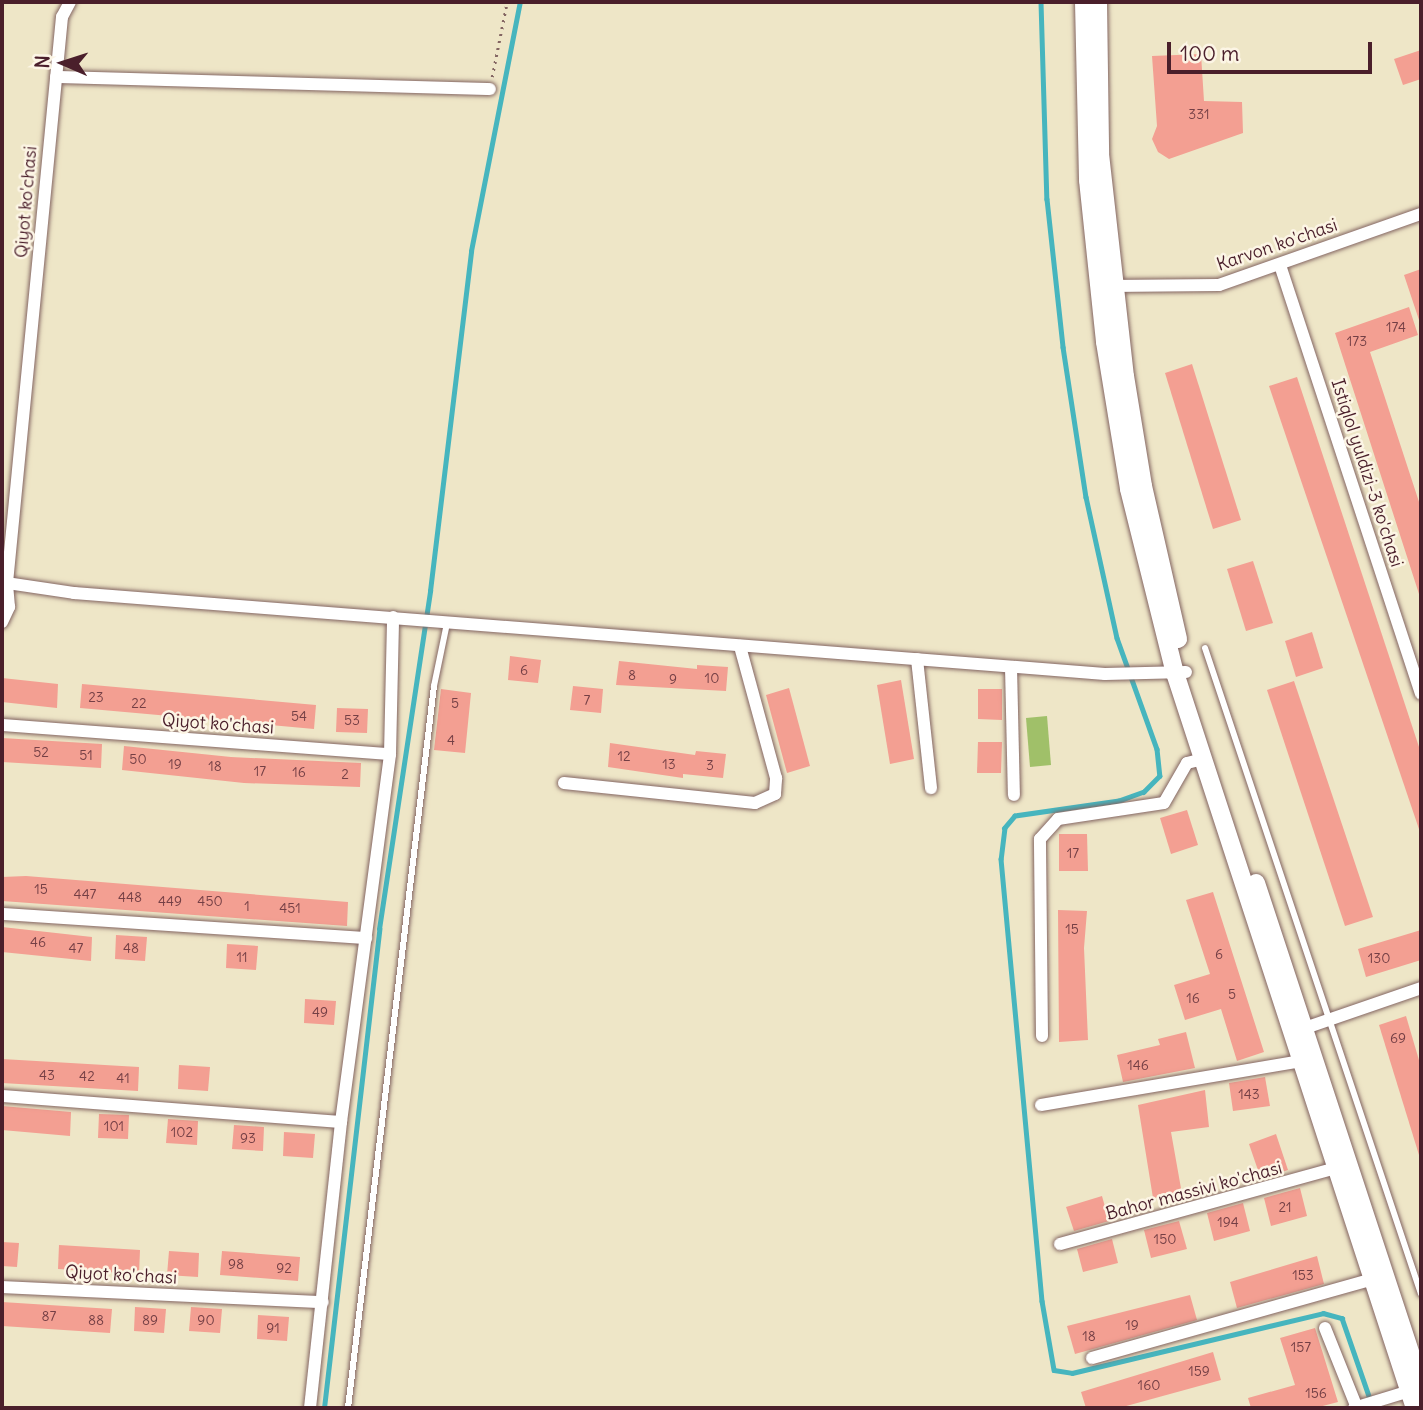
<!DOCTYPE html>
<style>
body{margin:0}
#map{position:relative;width:1423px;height:1410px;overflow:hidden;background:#eee6c7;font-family:Delius,sans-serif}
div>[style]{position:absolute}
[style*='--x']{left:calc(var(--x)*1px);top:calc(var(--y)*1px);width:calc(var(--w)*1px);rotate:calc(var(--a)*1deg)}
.green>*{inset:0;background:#a0c069}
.stream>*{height:4.5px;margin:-2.25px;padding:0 2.25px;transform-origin:2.25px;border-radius:2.25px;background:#46b5be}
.building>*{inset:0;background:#f39f92}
.path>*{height:2.5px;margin-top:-1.25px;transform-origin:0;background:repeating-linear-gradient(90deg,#836562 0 2px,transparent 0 7px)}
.roads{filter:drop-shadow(0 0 2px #836562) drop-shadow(0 0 2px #836562)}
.lane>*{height:6px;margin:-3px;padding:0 3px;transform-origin:3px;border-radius:3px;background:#fff}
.street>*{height:12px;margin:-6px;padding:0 6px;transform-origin:6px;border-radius:6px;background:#fff}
.secondary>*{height:18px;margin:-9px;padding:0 9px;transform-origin:9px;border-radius:9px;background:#fff}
span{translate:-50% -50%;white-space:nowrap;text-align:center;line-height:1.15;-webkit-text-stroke:5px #fcf5e5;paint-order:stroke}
.number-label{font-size:14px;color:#743f45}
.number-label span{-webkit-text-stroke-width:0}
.street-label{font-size:18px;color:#4a1f2b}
.frame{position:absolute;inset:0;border:4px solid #4a1f2b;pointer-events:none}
.north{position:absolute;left:28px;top:28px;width:70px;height:70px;-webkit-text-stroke:5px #fcf5e5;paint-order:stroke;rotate:273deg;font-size:19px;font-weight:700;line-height:28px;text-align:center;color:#4a1f2b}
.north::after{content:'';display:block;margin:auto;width:24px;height:32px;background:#4a1f2b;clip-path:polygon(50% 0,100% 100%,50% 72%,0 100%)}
.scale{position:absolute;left:1167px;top:42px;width:205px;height:32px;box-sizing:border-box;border:4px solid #4a1f2b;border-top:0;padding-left:9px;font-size:21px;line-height:24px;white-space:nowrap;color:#4a1f2b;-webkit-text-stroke:5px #fcf5e5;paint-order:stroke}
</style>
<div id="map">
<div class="green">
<div style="clip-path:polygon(1047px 716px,1051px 765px,1030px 767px,1026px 718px)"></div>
</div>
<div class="stream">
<div style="--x:1041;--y:2;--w:197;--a:88.3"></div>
<div style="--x:1047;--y:199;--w:149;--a:83.8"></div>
<div style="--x:1063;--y:347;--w:152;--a:81.3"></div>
<div style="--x:1086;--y:497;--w:144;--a:77.6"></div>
<div style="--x:1117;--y:638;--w:118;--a:70.2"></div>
<div style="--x:1157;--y:749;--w:27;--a:84"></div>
<div style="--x:1160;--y:776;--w:23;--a:135"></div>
<div style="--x:1144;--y:792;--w:27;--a:160"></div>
<div style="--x:1119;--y:801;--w:105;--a:171.8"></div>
<div style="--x:1015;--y:816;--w:16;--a:130"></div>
<div style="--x:1005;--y:828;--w:31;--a:97"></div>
<div style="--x:1001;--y:859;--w:444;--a:84.7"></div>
<div style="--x:1042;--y:1301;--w:70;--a:80.1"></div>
<div style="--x:1054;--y:1370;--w:18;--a:9"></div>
<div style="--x:1072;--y:1373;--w:258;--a:-13.4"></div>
<div style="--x:1323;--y:1313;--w:20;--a:15"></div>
<div style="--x:1342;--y:1318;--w:86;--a:70.9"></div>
<div style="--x:324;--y:1408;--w:482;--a:-83.4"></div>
<div style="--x:379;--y:929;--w:342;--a:-81.4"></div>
<div style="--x:430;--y:591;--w:342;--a:-83.1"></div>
<div style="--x:471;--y:251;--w:254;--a:-78.9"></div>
</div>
<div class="building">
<div style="clip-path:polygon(1421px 50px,1421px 79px,1403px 85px,1394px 59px)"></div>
<div style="clip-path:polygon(1201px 54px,1204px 101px,1242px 102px,1243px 133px,1169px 159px,1158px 152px,1152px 139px,1157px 126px,1152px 56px)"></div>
<div style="clip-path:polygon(1421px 269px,1421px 319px,1419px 320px,1404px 275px)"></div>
<div style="clip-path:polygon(1409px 307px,1418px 335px,1370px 352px,1421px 508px,1419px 594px,1335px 333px)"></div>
<div style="clip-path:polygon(1192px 364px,1241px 520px,1213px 529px,1165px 373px)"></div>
<div style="clip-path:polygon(1297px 377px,1421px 753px,1421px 835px,1269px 386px)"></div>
<div style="clip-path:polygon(1253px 561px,1273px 623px,1246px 631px,1227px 569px)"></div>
<div style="clip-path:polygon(1312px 632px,1323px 668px,1296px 677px,1285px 641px)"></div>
<div style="clip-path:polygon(510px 656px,541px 660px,538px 683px,508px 680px)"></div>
<div style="clip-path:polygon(619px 661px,697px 669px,697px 665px,728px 667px,726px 691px,616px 685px)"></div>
<div style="clip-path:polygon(2px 678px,58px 684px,57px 708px,2px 702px)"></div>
<div style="clip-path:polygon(901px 680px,914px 759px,890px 764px,877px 685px)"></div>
<div style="clip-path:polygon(1294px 681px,1373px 917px,1345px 926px,1267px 690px)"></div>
<div style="clip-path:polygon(82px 684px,316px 705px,314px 729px,80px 708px)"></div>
<div style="clip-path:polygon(573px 686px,603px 689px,601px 713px,570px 710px)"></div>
<div style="clip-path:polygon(789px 688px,810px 766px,787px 773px,766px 695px)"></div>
<div style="clip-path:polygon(441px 689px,471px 693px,465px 753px,434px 750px)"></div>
<div style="clip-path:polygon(978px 689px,1002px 689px,1002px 720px,978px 719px)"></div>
<div style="clip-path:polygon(337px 708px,368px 709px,367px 733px,336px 732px)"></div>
<div style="clip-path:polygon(2px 738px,102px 744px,101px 768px,2px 762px)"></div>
<div style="clip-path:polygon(978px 742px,1002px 742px,1001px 773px,977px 773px)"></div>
<div style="clip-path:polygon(610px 743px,695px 755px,696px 751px,726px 754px,723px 778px,683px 774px,683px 778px,608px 767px)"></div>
<div style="clip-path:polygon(124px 746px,231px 757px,361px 763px,360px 787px,244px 783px,122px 770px)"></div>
<div style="clip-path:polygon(1187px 810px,1198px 845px,1171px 854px,1160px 818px)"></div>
<div style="clip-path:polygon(1059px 834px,1087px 834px,1088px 871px,1059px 871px)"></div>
<div style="clip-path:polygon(26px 876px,348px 902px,347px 926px,2px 901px,2px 877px)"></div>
<div style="clip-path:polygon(1213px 892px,1264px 1052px,1237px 1061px,1221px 1009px,1185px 1020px,1174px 985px,1210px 974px,1186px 900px)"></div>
<div style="clip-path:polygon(1058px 910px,1087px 911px,1084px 948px,1088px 1040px,1059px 1042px)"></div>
<div style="clip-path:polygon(2px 927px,92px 937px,91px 961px,2px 952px)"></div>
<div style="clip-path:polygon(1421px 930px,1421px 960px,1366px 977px,1358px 949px)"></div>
<div style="clip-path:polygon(116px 935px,147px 937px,145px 961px,115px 959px)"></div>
<div style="clip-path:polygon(227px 944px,258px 946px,256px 970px,226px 968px)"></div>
<div style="clip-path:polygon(305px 999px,336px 1001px,334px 1025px,304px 1023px)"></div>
<div style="clip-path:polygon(1406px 1016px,1421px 1067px,1419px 1155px,1379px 1025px)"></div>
<div style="clip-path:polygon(1186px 1032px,1195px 1068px,1123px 1082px,1117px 1055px,1160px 1045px,1158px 1039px)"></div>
<div style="clip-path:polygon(2px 1059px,139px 1067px,138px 1091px,2px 1083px)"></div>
<div style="clip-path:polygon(179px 1065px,210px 1067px,208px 1091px,178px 1089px)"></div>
<div style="clip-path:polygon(1265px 1077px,1270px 1106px,1233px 1111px,1229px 1083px)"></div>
<div style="clip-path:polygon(1205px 1090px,1209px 1127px,1171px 1132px,1182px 1194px,1153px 1198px,1138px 1105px)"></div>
<div style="clip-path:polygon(2px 1106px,71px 1112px,70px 1136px,2px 1130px)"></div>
<div style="clip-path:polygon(99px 1114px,129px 1115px,128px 1139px,98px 1138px)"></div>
<div style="clip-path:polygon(168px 1119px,198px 1121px,197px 1145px,166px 1143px)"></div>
<div style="clip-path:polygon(234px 1125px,264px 1127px,263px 1151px,232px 1149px)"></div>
<div style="clip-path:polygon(284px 1132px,315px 1134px,313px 1158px,283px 1156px)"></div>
<div style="clip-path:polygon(1276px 1134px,1288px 1170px,1261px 1179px,1249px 1144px)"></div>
<div style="clip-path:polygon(1300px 1188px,1307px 1216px,1271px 1226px,1264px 1198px)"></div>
<div style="clip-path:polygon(1102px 1196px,1109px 1221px,1074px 1231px,1066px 1207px)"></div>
<div style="clip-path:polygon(1243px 1203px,1250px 1231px,1214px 1241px,1207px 1213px)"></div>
<div style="clip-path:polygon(1179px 1221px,1187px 1249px,1151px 1258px,1144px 1230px)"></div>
<div style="clip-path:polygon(1112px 1239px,1118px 1263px,1083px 1272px,1077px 1249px)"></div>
<div style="clip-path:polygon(2px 1242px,19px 1243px,17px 1267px,2px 1266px)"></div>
<div style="clip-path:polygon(59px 1245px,140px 1250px,139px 1274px,58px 1269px)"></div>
<div style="clip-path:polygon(169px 1251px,199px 1253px,198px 1277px,167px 1275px)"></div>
<div style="clip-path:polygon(222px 1251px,300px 1257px,298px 1281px,220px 1275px)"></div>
<div style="clip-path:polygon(1317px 1256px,1324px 1284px,1237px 1308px,1230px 1282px)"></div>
<div style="clip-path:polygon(1190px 1295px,1197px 1320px,1075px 1354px,1067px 1326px)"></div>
<div style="clip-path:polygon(2px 1302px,112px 1309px,110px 1333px,2px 1326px)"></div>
<div style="clip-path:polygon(135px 1307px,166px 1309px,164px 1333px,134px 1331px)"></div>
<div style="clip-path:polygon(191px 1307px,222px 1309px,220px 1333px,189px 1331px)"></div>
<div style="clip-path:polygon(258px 1315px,289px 1317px,287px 1341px,257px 1339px)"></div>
<div style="clip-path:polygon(1315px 1328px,1338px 1402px,1315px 1408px,1251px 1408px,1248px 1398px,1295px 1385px,1280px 1338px)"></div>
<div style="clip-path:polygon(1213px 1352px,1221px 1380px,1119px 1408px,1086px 1408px,1081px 1392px)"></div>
</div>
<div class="path">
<div style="--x:492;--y:77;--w:76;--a:-78.7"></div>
</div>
<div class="roads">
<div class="lane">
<div style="--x:1205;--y:648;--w:681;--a:71.51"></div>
<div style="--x:348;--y:1408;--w:727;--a:-83.21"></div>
<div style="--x:434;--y:686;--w:64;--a:-78.3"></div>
</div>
<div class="street">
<div style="--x:56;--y:77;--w:434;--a:1.6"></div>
<div style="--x:1280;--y:265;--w:451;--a:71.8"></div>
<div style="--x:1109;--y:286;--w:110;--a:-0.5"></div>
<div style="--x:1219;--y:285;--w:214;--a:-19.4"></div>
<div style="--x:7;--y:583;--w:68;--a:8.5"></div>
<div style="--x:74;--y:593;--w:1034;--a:4.49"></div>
<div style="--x:1105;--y:674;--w:81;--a:-1.4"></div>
<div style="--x:2;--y:622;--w:17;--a:-65"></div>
<div style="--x:9;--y:607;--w:24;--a:-95"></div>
<div style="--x:7;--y:583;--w:569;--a:-84.45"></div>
<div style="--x:62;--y:17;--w:17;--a:-62"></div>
<div style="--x:917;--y:659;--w:130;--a:83.8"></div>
<div style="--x:1011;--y:667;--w:128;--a:88.7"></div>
<div style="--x:2;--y:725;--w:389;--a:4.3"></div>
<div style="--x:564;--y:783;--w:192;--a:6"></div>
<div style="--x:755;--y:803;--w:22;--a:-24"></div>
<div style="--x:775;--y:794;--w:16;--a:-86"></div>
<div style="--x:776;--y:778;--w:137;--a:-105.3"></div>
<div style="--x:2;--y:914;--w:365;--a:3.8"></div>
<div style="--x:1305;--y:1028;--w:123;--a:-19"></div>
<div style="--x:1042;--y:1036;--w:197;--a:-90.6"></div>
<div style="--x:1040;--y:839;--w:27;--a:-48"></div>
<div style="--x:1058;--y:819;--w:107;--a:-8.6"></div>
<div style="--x:1164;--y:803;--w:46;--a:-60.1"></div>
<div style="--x:1187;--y:763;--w:16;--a:-14"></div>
<div style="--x:2;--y:1096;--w:340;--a:4.4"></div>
<div style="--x:1041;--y:1105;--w:264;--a:-9.6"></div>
<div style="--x:1060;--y:1244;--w:286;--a:-15.4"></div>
<div style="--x:2;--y:1287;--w:321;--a:2.7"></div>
<div style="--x:1325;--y:1328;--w:86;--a:68.2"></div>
<div style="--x:1092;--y:1358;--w:292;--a:-15.7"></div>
<div style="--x:310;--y:1408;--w:288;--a:-83.8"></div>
<div style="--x:341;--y:1122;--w:371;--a:-82.4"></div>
<div style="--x:390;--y:754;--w:137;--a:-88.7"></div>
<div style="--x:1354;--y:1408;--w:59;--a:-16.9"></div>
</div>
<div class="secondary">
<div style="--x:1084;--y:2;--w:178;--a:88.7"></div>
<div style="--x:1088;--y:180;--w:163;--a:84"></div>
<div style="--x:1105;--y:342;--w:149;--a:80.7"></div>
<div style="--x:1129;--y:489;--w:190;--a:76"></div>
<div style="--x:1175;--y:673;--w:773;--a:71.92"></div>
<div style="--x:1098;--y:2;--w:152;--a:89.2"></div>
<div style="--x:1100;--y:154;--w:223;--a:83.6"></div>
<div style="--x:1125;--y:376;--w:111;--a:80.7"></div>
<div style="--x:1143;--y:486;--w:157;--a:77.1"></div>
<div style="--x:1256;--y:883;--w:528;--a:71.81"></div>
</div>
</div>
<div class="number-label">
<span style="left:1199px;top:114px">331</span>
<span style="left:1396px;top:327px">174</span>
<span style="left:1357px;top:341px">173</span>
<span style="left:524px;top:670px">6</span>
<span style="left:632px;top:675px">8</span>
<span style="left:712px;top:678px">10</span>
<span style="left:673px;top:679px">9</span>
<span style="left:96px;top:697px">23</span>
<span style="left:587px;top:700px">7</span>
<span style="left:139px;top:703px">22</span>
<span style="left:455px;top:703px">5</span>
<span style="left:299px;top:716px">54</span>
<span style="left:352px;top:720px">53</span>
<span style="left:451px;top:740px">4</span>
<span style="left:41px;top:752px">52</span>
<span style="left:86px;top:755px">51</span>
<span style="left:624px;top:756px">12</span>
<span style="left:138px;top:759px">50</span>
<span style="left:175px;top:764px">19</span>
<span style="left:669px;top:764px">13</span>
<span style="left:710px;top:765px">3</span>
<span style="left:215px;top:766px">18</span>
<span style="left:260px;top:771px">17</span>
<span style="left:299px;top:772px">16</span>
<span style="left:345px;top:774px">2</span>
<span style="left:1073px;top:853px">17</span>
<span style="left:41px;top:889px">15</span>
<span style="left:85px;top:894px">447</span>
<span style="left:130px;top:897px">448</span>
<span style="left:170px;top:901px">449</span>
<span style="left:210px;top:901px">450</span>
<span style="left:247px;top:906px">1</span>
<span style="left:290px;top:908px">451</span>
<span style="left:1072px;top:929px">15</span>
<span style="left:38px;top:942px">46</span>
<span style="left:76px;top:948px">47</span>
<span style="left:131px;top:948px">48</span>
<span style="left:1219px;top:954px">6</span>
<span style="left:242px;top:957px">11</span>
<span style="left:1379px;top:958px">130</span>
<span style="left:1232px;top:994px">5</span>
<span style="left:1193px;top:998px">16</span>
<span style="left:320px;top:1012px">49</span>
<span style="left:1398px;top:1038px">69</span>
<span style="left:1138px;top:1065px">146</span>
<span style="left:47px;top:1075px">43</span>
<span style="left:87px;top:1076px">42</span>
<span style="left:123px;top:1078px">41</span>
<span style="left:1249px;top:1094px">143</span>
<span style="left:114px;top:1126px">101</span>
<span style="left:182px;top:1132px">102</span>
<span style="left:248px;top:1138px">93</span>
<span style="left:1285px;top:1207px">21</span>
<span style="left:1228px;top:1222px">194</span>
<span style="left:1165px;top:1239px">150</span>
<span style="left:236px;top:1264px">98</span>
<span style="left:284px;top:1268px">92</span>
<span style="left:1303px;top:1275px">153</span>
<span style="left:49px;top:1316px">87</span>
<span style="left:96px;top:1320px">88</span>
<span style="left:150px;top:1320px">89</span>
<span style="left:206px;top:1320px">90</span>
<span style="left:1132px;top:1325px">19</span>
<span style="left:273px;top:1328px">91</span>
<span style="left:1089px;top:1336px">18</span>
<span style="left:1301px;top:1347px">157</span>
<span style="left:1199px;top:1371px">159</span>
<span style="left:1149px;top:1385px">160</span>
<span style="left:1316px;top:1393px">156</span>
</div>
<div class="street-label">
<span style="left:26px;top:202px;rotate:-85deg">Qiyot ko'chasi</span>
<span style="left:1277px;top:245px;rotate:-19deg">Karvon ko'chasi</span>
<span style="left:1367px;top:473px;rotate:72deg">Istiqlol yuldizi-3 ko'chasi</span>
<span style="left:218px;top:724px;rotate:4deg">Qiyot ko'chasi</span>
<span style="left:1194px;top:1191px;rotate:-15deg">Bahor massivi ko'chasi</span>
<span style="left:121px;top:1275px;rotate:3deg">Qiyot ko'chasi</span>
</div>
<div class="frame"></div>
<div class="north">N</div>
<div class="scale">100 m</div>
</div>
